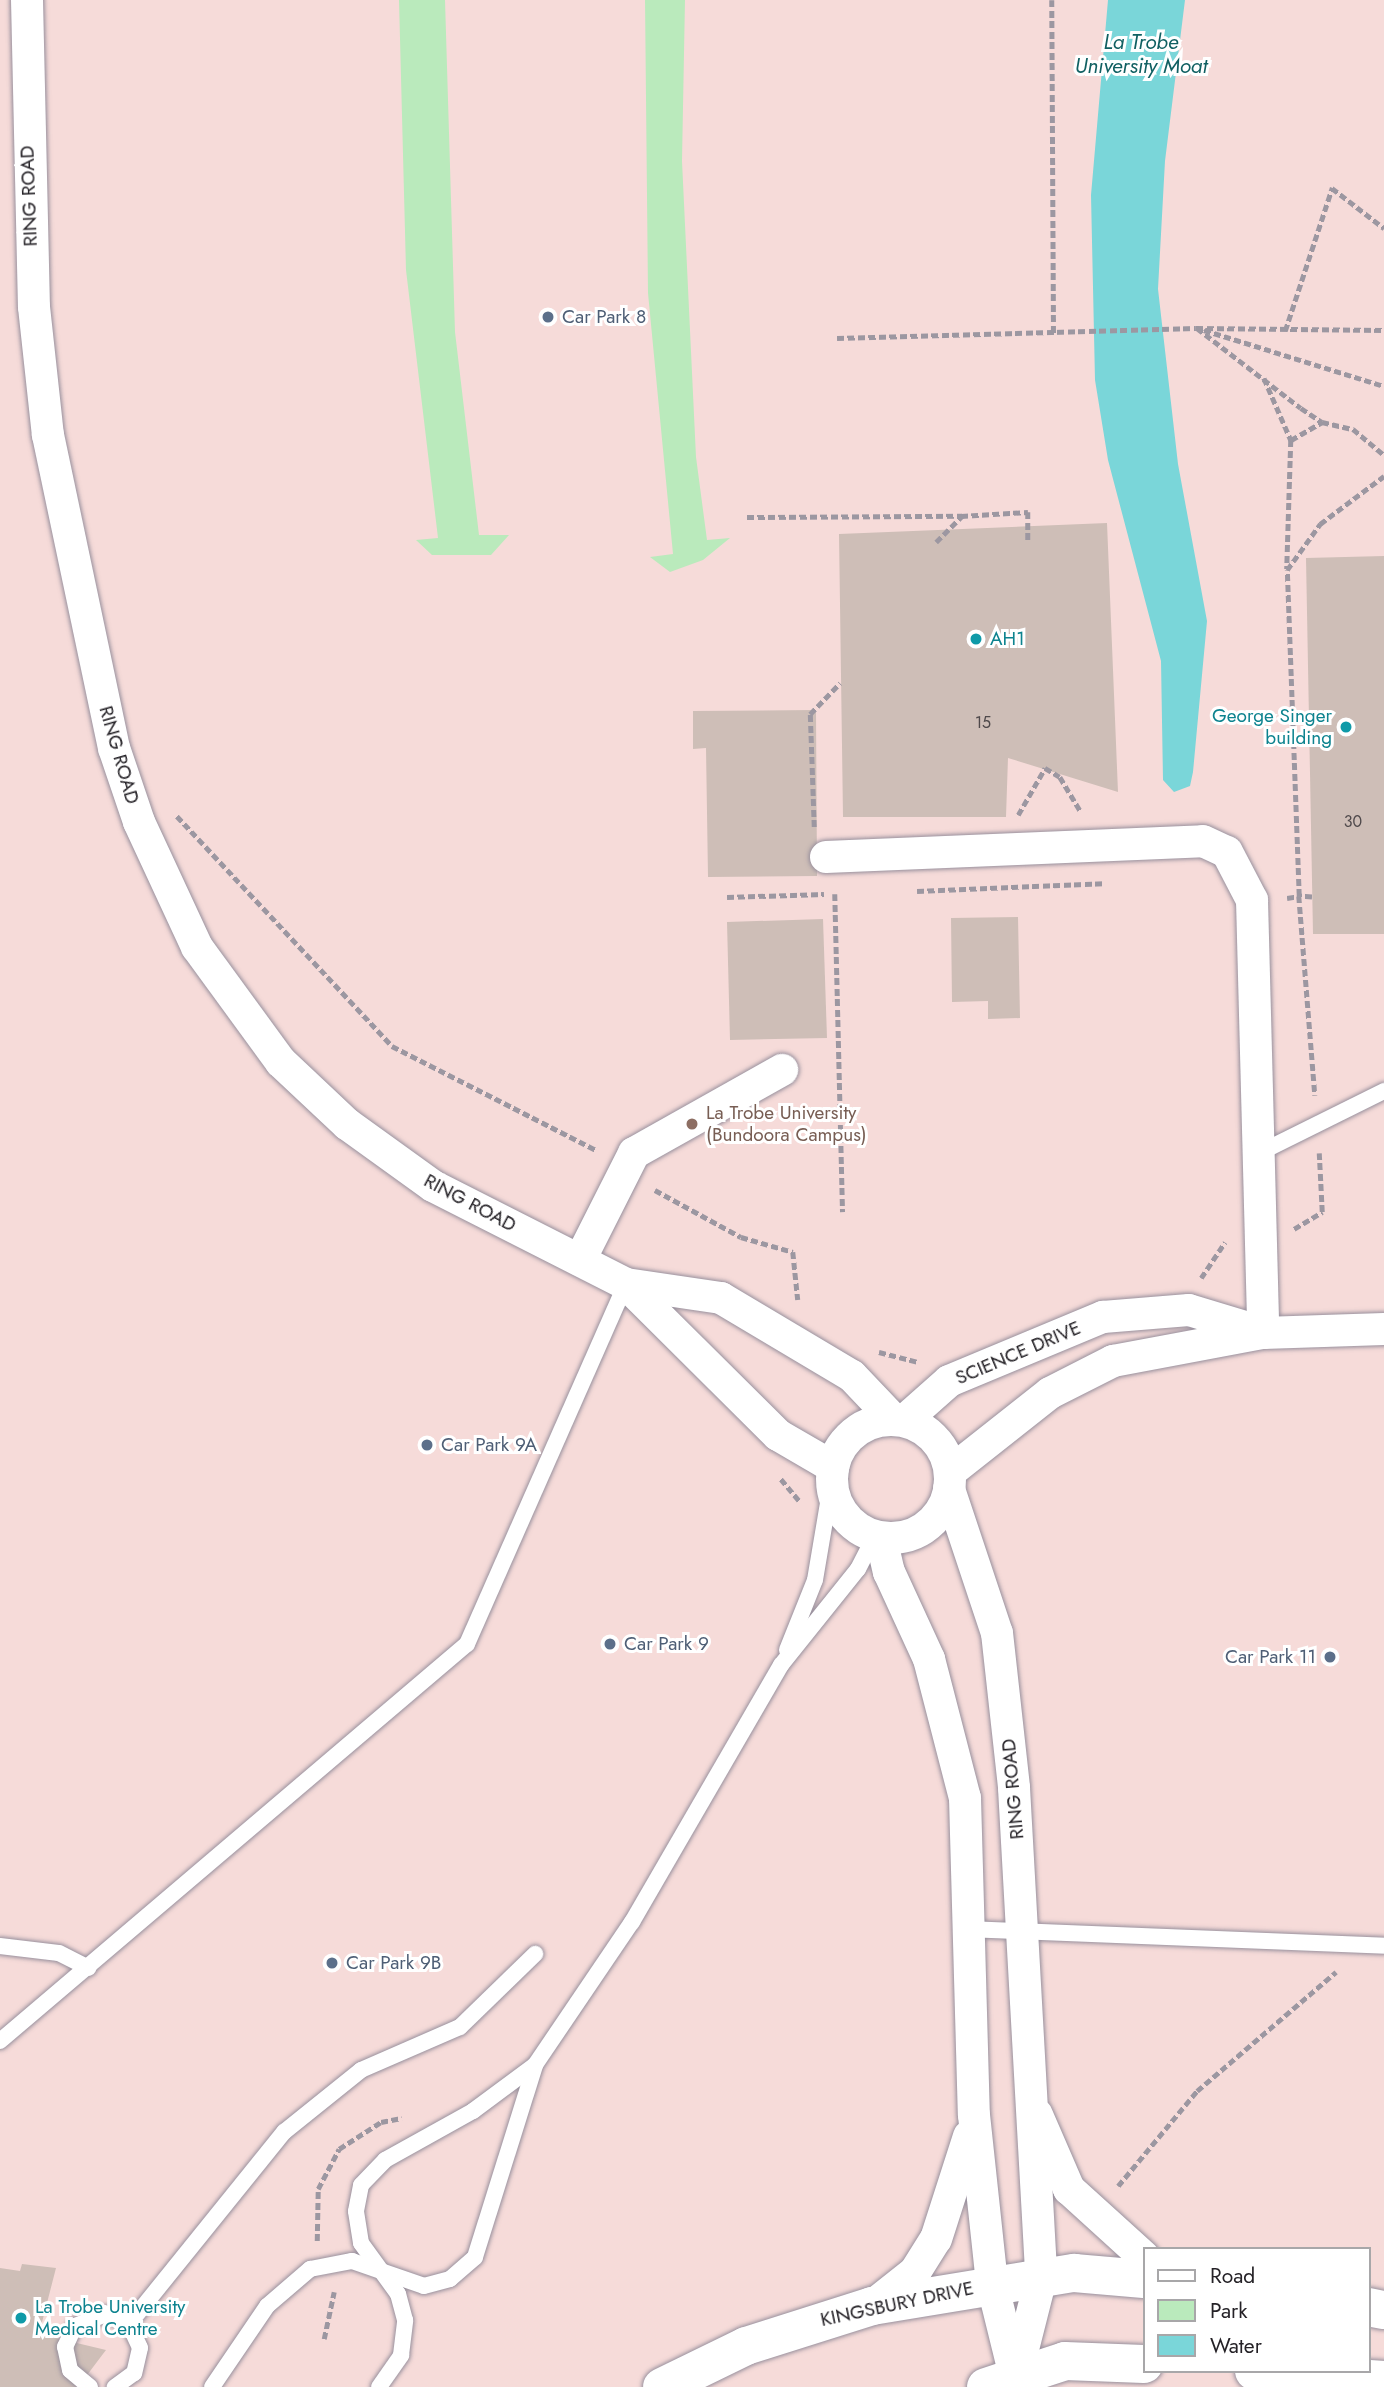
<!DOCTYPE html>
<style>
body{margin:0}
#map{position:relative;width:1384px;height:2387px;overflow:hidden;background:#f1e9f7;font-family:Jost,sans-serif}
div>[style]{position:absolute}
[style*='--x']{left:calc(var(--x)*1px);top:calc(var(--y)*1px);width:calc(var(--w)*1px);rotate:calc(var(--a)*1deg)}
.education>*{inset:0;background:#f6dbd9}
.green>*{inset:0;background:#baeabc}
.water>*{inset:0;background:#7ad6d9}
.building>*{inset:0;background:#cebeb7}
.path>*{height:4.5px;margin-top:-2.25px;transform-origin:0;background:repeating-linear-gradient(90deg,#9c97a1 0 7px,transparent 0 10.5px)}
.roads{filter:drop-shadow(0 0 2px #98909d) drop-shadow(0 0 2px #98909d)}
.lane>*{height:16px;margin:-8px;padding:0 8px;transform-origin:8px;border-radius:8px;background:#fff}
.street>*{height:32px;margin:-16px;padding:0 16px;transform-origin:16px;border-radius:16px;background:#fff}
.street>.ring{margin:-16px;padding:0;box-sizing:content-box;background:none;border:32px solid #fff;border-radius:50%}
.primary>*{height:38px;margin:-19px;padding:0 19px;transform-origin:19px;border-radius:19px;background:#fff}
.dots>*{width:19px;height:19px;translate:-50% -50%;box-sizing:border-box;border:4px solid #fff;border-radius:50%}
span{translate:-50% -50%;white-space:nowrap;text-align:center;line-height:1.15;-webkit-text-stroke:6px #fff;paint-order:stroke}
.number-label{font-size:16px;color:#4f494b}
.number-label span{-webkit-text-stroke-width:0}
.street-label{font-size:19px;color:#252227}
.service-label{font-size:19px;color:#4e5e75}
.left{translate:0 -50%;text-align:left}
.right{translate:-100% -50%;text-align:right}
.culture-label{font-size:19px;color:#0d838f}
.education-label{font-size:19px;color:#785e54}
.water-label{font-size:21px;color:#106062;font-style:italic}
.legend{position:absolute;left:1143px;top:2247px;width:228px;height:126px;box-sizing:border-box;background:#fff;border:2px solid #a8a7a9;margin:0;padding:9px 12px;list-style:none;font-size:21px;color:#252227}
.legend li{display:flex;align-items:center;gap:14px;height:35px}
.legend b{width:35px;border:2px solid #a8a7a9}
</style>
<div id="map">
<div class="education">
<div style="clip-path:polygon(evenodd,0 0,1384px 0,1384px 2387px,0 2387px,0 0,1144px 2249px,1368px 2249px,1368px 2371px,1144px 2371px,1144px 2249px)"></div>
</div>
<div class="green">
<div style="clip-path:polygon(399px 0,445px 0,455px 332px,479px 535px,509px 535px,491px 555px,432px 555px,416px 540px,438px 538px,406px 270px)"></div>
<div style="clip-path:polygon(645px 0,685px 0,682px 161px,696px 457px,707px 540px,730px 538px,703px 560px,670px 572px,650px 557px,673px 554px,648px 293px)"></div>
</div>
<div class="water">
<div style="clip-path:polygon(1108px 0,1185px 0,1165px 161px,1158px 289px,1178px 464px,1207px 621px,1193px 772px,1190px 786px,1174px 792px,1163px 780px,1161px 661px,1108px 460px,1095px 380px,1091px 195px)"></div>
</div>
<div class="building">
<div style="clip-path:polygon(1107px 523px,1118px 792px,1008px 758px,1006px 817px,843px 817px,839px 534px)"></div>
<div style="clip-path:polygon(1384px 556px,1384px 934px,1313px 934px,1306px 558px)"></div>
<div style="clip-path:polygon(816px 710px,817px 876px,708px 877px,706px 748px,693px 749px,693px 711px)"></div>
<div style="clip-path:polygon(1018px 917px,1020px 1018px,988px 1019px,988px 1001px,952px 1002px,951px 918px)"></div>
<div style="clip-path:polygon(823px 919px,827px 1038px,730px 1040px,727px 922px)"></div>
<div style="clip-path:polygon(22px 2264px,56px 2268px,39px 2334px,106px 2350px,78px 2387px,0 2387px,0 2268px,20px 2271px)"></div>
</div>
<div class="path">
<div style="--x:1052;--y:0;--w:333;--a:89.7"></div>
<div style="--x:1197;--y:328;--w:131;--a:37.6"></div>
<div style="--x:1301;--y:408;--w:25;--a:34"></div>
<div style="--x:1322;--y:422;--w:32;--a:13"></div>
<div style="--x:1353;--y:429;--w:40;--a:40"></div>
<div style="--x:1204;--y:330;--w:189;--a:17.3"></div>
<div style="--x:1285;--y:331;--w:151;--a:-71.8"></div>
<div style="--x:1332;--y:188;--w:66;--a:37.6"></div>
<div style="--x:837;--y:338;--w:359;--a:-1.6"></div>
<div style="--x:1196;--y:328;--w:188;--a:0.6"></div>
<div style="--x:1264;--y:378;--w:68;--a:66.5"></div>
<div style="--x:1291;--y:440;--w:129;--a:91.8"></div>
<div style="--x:1291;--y:440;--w:36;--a:-30"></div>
<div style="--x:961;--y:516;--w:67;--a:-3.4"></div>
<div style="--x:1028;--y:512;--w:30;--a:90"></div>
<div style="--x:747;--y:517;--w:215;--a:-0.3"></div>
<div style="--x:936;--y:542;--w:37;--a:-45"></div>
<div style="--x:1018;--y:815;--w:54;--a:-60.1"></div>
<div style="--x:1045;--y:768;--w:17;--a:31"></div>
<div style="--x:1060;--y:777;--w:39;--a:59"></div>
<div style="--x:177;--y:816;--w:315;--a:46.9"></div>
<div style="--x:392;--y:1046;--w:229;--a:27"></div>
<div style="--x:814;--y:827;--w:113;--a:-92"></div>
<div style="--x:810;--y:714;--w:43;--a:-45.9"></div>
<div style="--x:917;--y:891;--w:187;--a:-2.4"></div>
<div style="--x:835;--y:894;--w:318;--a:88.6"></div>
<div style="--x:727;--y:897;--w:97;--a:-1.8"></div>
<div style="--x:1312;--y:897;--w:13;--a:-176"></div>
<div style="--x:1299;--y:896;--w:200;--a:85.4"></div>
<div style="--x:1287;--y:898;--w:12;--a:-9"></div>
<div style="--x:1299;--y:896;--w:326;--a:-92.1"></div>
<div style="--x:1287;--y:570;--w:57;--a:-54.3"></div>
<div style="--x:1320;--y:524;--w:80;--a:-36.9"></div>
<div style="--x:655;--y:1190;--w:98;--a:28.7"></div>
<div style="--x:741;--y:1237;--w:54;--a:16.1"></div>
<div style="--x:793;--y:1252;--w:48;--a:84.1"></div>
<div style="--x:1294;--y:1229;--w:33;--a:-31"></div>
<div style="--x:1322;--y:1212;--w:59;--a:-92.9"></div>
<div style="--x:1201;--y:1278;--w:43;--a:-56.3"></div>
<div style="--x:879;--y:1352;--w:40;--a:14.4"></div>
<div style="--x:781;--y:1479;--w:30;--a:50"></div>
<div style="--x:1118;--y:2186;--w:124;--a:-50.3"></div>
<div style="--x:1197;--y:2091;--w:183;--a:-40.6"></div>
<div style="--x:317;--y:2241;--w:52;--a:-88.9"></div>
<div style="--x:318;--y:2189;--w:45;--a:-62.3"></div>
<div style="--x:339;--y:2149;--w:50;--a:-32.7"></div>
<div style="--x:381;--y:2122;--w:21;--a:-11"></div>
<div style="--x:324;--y:2339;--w:48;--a:-78"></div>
</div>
<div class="roads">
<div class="lane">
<div style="--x:1257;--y:1154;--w:142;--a:-26.4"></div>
<div style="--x:787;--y:1650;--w:75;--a:-68.2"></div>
<div style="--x:815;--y:1580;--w:102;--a:-80.4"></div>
<div style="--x:968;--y:1929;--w:416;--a:2.3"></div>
<div style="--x:0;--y:1946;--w:59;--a:6.8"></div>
<div style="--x:59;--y:1953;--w:33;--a:27"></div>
<div style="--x:0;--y:2041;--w:613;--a:-40.37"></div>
<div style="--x:467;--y:1644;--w:394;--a:-66.2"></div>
<div style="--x:129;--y:2324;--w:247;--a:-51.1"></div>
<div style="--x:284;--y:2132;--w:99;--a:-38.8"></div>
<div style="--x:361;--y:2070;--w:108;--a:-23.5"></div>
<div style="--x:460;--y:2027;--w:105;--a:-44.2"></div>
<div style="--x:90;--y:2387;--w:26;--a:-140"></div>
<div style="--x:70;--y:2370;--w:24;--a:-102"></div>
<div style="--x:65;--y:2347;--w:23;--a:-65"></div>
<div style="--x:75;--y:2326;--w:34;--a:-21"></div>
<div style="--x:107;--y:2314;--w:24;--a:24"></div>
<div style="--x:129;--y:2324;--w:26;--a:65"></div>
<div style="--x:140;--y:2348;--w:26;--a:103"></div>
<div style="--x:134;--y:2373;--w:24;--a:144"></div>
<div style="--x:212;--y:2387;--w:98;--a:-55.8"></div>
<div style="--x:267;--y:2306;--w:57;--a:-40.7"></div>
<div style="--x:310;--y:2269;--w:43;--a:-10.8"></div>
<div style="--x:352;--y:2261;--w:76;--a:19.1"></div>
<div style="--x:424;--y:2286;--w:27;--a:-15"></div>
<div style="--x:450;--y:2279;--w:33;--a:-41"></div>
<div style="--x:475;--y:2257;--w:201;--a:-72.6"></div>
<div style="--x:535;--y:2065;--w:173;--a:-55.9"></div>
<div style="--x:632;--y:1922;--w:297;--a:-59.9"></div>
<div style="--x:781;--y:1665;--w:123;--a:-51.3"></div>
<div style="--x:858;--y:1569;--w:37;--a:-63"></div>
<div style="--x:379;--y:2387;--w:39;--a:-55"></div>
<div style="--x:401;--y:2355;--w:35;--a:-83"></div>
<div style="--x:405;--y:2320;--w:27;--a:-105"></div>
<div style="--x:398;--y:2294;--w:63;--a:-126"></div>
<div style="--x:361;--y:2243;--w:32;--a:-99"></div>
<div style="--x:356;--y:2211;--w:26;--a:-79"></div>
<div style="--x:361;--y:2185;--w:35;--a:-46"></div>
<div style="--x:385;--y:2160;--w:101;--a:-29.1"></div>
<div style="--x:473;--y:2111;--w:77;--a:-36.6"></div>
</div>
<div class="street">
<div style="--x:27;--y:0;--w:307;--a:88.7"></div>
<div style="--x:34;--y:307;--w:129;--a:83.8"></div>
<div style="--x:48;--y:435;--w:320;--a:78.1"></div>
<div style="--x:114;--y:748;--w:78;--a:71.3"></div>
<div style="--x:139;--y:822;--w:138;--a:65.1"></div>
<div style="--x:197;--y:947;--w:142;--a:53.9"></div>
<div style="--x:281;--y:1062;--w:91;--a:43.2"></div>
<div style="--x:347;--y:1124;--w:106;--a:35.8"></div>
<div style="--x:433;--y:1186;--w:216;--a:26.9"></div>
<div style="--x:626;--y:1284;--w:96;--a:8.4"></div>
<div style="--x:721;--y:1298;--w:152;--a:30.8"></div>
<div style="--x:852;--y:1376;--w:59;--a:46.4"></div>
<div style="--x:826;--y:857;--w:377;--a:-2.4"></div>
<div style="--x:1203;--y:841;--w:26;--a:25"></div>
<div style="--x:1227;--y:852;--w:54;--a:62.5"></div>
<div style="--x:1252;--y:900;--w:433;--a:88.5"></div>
<div style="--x:580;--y:1260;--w:120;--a:-63.2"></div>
<div style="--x:634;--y:1153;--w:170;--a:-29.3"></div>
<div style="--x:626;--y:1284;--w:214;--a:44.8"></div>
<div style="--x:778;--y:1435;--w:64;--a:30.2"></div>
<div class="ring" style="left:832px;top:1420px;width:86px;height:86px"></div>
<div style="--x:904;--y:1421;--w:60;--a:-41.6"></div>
<div style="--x:949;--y:1381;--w:167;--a:-22.6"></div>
<div style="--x:1103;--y:1317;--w:86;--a:-4.7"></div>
<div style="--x:1189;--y:1310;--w:76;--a:16.8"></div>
<div style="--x:950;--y:1472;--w:127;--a:-38.3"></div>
<div style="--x:1050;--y:1393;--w:71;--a:-26.9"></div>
<div style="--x:1113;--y:1361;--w:153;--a:-10.6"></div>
<div style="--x:1263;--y:1333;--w:121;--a:-1.9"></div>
<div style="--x:949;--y:1489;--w:152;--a:71.6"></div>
<div style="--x:997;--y:1633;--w:156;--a:83.7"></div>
<div style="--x:1014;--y:1788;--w:491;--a:86.8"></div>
<div style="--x:1041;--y:2278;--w:102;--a:104.2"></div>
<div style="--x:881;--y:1538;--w:35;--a:77"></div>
<div style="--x:889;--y:1572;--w:96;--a:65.3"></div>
<div style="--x:929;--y:1659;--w:144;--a:75.5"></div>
<div style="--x:965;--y:1798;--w:317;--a:88.4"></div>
<div style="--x:974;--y:2115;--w:169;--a:83.9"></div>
<div style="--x:992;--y:2283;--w:92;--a:76.1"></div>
<div style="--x:1037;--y:2115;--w:81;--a:66.6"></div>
<div style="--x:1069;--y:2189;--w:101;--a:42.2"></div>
<div style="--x:872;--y:2306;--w:55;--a:-38.3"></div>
<div style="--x:915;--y:2272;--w:39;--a:-58"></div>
<div style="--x:936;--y:2239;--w:108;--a:-72.2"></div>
</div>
<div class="primary">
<div style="--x:1368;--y:2307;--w:16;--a:11"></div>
<div style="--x:1254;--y:2371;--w:130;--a:4"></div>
<div style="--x:662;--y:2387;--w:93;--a:-26"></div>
<div style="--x:746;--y:2346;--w:132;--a:-17.6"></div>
<div style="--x:872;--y:2306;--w:205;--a:-9.3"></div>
<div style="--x:1074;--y:2273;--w:70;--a:4.9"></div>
<div style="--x:986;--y:2387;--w:83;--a:-18.2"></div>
<div style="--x:1065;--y:2361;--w:79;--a:2.2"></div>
</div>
</div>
<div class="dots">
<div style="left:548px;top:317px;background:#5c6f8a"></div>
<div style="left:976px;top:639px;background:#0f9aa8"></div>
<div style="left:1346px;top:727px;background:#0f9aa8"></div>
<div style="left:692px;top:1124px;background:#8d6e63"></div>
<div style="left:427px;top:1445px;background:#5c6f8a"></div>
<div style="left:610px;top:1644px;background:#5c6f8a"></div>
<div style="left:1330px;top:1657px;background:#5c6f8a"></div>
<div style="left:332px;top:1963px;background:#5c6f8a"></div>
<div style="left:21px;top:2318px;background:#0f9aa8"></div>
</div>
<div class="number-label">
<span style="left:983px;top:723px">15</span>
<span style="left:1353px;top:822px">30</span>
</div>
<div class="street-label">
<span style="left:29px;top:196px;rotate:-92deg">RING ROAD</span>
<span style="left:119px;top:755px;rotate:74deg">RING ROAD</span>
<span style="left:470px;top:1203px;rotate:28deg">RING ROAD</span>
<span style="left:1018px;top:1353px;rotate:-23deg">SCIENCE DRIVE</span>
<span style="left:1013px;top:1789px;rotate:-95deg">RING ROAD</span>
<span style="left:897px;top:2304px;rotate:-12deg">KINGSBURY DRIVE</span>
</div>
<div class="service-label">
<span class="left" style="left:562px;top:317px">Car Park 8</span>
<span class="left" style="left:441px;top:1445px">Car Park 9A</span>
<span class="left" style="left:624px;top:1644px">Car Park 9</span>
<span class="right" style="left:1316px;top:1657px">Car Park 11</span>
<span class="left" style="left:346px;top:1963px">Car Park 9B</span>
</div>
<div class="culture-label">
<span class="left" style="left:990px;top:639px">AH1</span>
<span class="right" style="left:1332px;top:727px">George Singer<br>building</span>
<span class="left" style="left:35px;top:2318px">La Trobe University<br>Medical Centre</span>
</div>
<div class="education-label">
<span class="left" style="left:706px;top:1124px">La Trobe University<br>(Bundoora Campus)</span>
</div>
<div class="water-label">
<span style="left:1141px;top:54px">La Trobe<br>University Moat</span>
</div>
<ul class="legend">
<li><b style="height:9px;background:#fff"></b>Road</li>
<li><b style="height:19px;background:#baeabc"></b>Park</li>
<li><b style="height:19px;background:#7ad6d9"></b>Water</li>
</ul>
</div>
